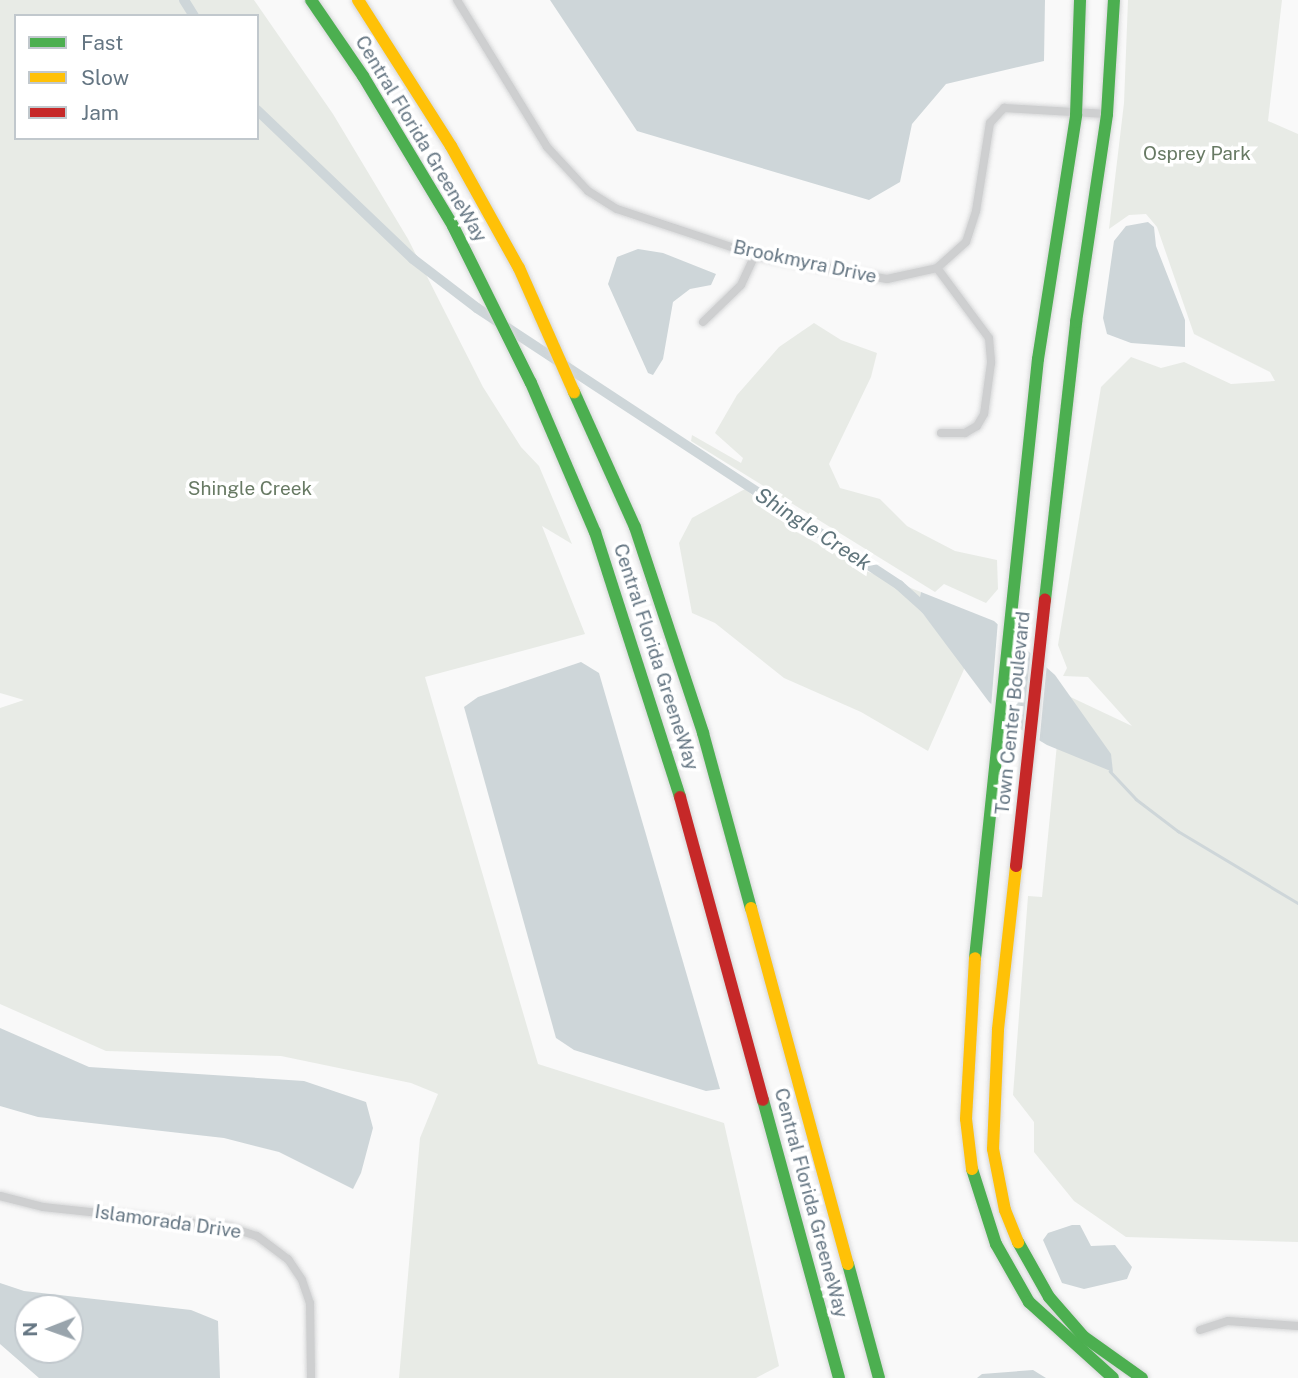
<!DOCTYPE html>
<style>
body{margin:0}
#map{position:relative;width:1298px;height:1378px;overflow:hidden;background:#f9f9f9;font-family:"Public Sans",sans-serif}
div>[style]{position:absolute}
[style*='--x']{left:calc(var(--x)*1px);top:calc(var(--y)*1px);width:calc(var(--w)*1px);rotate:calc(var(--a)*1deg)}
.green>*{inset:0;background:#e8ebe6}
.water>*{inset:0;background:#ced6d9}
.pier>*{inset:0;background:#f9f9f9}
.stream>*{height:2.5px;margin:-1.25px;padding:0 1.25px;transform-origin:1.25px;border-radius:1.25px;background:#ced6d9}
.canal>*{height:10px;margin:-5px;padding:0 5px;transform-origin:5px;border-radius:5px;background:#ced6d9}
.roads{filter:drop-shadow(0 0 2px #d5d6d7) drop-shadow(0 0 2px #d5d6d7)}
.street>*{height:8px;margin:-4px;padding:0 4px;transform-origin:4px;border-radius:4px;background:#cecfd0}
.fast>*{height:12px;margin:-6px;padding:0 6px;transform-origin:6px;border-radius:6px;background:#4caf50}
.slow>*{height:12px;margin:-6px;padding:0 6px;transform-origin:6px;border-radius:6px;background:#ffc107}
.jam>*{height:12px;margin:-6px;padding:0 6px;transform-origin:6px;border-radius:6px;background:#c62828}
span{translate:-50% -50%;white-space:nowrap;text-align:center;line-height:1.15;-webkit-text-stroke:7px #fff;paint-order:stroke}
.street-label{font-size:19px;color:#657683}
.park-label{font-size:19px;color:#687a64}
.water-label{font-size:21px;color:#60757c;font-style:italic}
.legend{position:absolute;left:14px;top:14px;width:245px;height:126px;box-sizing:border-box;background:#fff;border:2px solid #c1c8cd;margin:0;padding:9px 12px;list-style:none;font-size:21px;color:#657683}
.legend li{display:flex;align-items:center;gap:14px;height:35px}
.legend b{width:35px;border:2px solid #c1c8cd}
.north{position:absolute;left:14px;top:1294px;width:70px;height:70px;box-sizing:border-box;background:#fff;border:2px solid #c1c8cd;border-radius:50%;rotate:269deg;font-size:19px;font-weight:700;line-height:28px;text-align:center;color:#657683}
.north::after{content:'';display:block;margin:auto;width:24px;height:32px;background:#99a4ac;clip-path:polygon(50% 0,100% 100%,50% 72%,0 100%)}
</style>
<div id="map">
<div class="green">
<div style="clip-path:polygon(evenodd,0 0,254px 0,333px 114px,408px 239px,483px 387px,521px 447px,539px 466px,572px 544px,542px 526px,585px 634px,425px 677px,538px 1064px,724px 1123px,779px 1366px,756px 1378px,399px 1378px,420px 1138px,438px 1094px,411px 1083px,281px 1056px,106px 1051px,0 1004px,0 708px,24px 700px,0 693px,0 0,16px 16px,257px 16px,257px 138px,16px 138px,16px 16px)"></div>
<div style="clip-path:polygon(1128px 0,1282px 0,1268px 121px,1298px 134px,1298px 1242px,1126px 1237px,1074px 1201px,1034px 1152px,1034px 1122px,1013px 1095px,1028px 896px,1042px 897px,1062px 693px,1132px 726px,1088px 677px,1063px 676px,1067px 668px,1058px 645px,1101px 387px,1131px 357px,1161px 368px,1184px 362px,1231px 384px,1275px 381px,1270px 372px,1194px 334px,1157px 227px,1146px 214px,1129px 215px,1109px 229px,1124px 103px)"></div>
<div style="clip-path:polygon(814px 323px,841px 340px,877px 353px,871px 377px,829px 464px,840px 488px,880px 499px,907px 526px,955px 551px,997px 560px,998px 589px,986px 603px,944px 584px,935px 592px,691px 441px,692px 435px,741px 463px,743px 458px,715px 433px,737px 395px,779px 347px)"></div>
<div style="clip-path:polygon(745px 489px,793px 530px,866px 571px,921px 592px,918px 607px,965px 667px,928px 751px,861px 712px,784px 678px,715px 623px,692px 613px,679px 543px,692px 518px)"></div>
</div>
<div class="water">
<div style="clip-path:polygon(550px 0,1045px 0,1044px 61px,946px 84px,912px 124px,900px 182px,869px 200px,637px 131px)"></div>
<div style="clip-path:polygon(1148px 222px,1154px 227px,1156px 246px,1185px 320px,1185px 347px,1131px 343px,1107px 334px,1103px 318px,1114px 241px,1126px 226px)"></div>
<div style="clip-path:polygon(638px 249px,663px 253px,716px 274px,711px 285px,690px 289px,673px 302px,663px 359px,653px 375px,648px 373px,608px 284px,617px 257px)"></div>
<div style="clip-path:polygon(921px 592px,994px 621px,1055px 675px,1111px 754px,1113px 772px,1047px 745px,1015px 726px,989px 702px,918px 607px)"></div>
<div style="clip-path:polygon(581px 662px,599px 673px,720px 1089px,706px 1091px,574px 1050px,556px 1038px,464px 707px,478px 697px)"></div>
<div style="clip-path:polygon(0 1028px,89px 1067px,304px 1081px,366px 1102px,373px 1128px,361px 1173px,353px 1189px,279px 1152px,224px 1138px,38px 1117px,0 1106px)"></div>
<div style="clip-path:polygon(1072px 1225px,1080px 1225px,1091px 1246px,1115px 1245px,1132px 1267px,1127px 1279px,1084px 1289px,1062px 1283px,1043px 1240px,1048px 1233px)"></div>
<div style="clip-path:polygon(evenodd,0 1283px,24px 1291px,191px 1310px,218px 1321px,220px 1378px,39px 1378px,0 1344px,0 1283px,28px 1308px,70px 1308px,70px 1350px,28px 1350px,28px 1308px)"></div>
<div style="clip-path:polygon(1033px 1370px,1046px 1378px,977px 1378px,982px 1374px)"></div>
</div>
<div class="pier">
<div style="clip-path:polygon(998px 620px,1015px 635px,1006px 723px,991px 708px)"></div>
<div style="clip-path:polygon(1031px 649px,1047px 663px,1039px 745px,1022px 735px)"></div>
</div>
<div class="stream">
<div style="--x:1110;--y:771;--w:38;--a:47"></div>
<div style="--x:1136;--y:799;--w:53;--a:37.3"></div>
<div style="--x:1178;--y:831;--w:140;--a:31"></div>
</div>
<div class="canal">
<div style="--x:184;--y:0;--w:19;--a:58"></div>
<div style="--x:257;--y:110;--w:216;--a:43.7"></div>
<div style="--x:413;--y:259;--w:81;--a:37.4"></div>
<div style="--x:477;--y:308;--w:505;--a:33.28"></div>
<div style="--x:899;--y:585;--w:36;--a:42"></div>
</div>
<div class="roads">
<div class="street">
<div style="--x:457;--y:0;--w:172;--a:58.5"></div>
<div style="--x:547;--y:147;--w:60;--a:47"></div>
<div style="--x:588;--y:191;--w:34;--a:32"></div>
<div style="--x:617;--y:209;--w:145;--a:18.4"></div>
<div style="--x:755;--y:255;--w:134;--a:10.3"></div>
<div style="--x:887;--y:279;--w:51;--a:-12.4"></div>
<div style="--x:937;--y:268;--w:39;--a:-42"></div>
<div style="--x:966;--y:242;--w:33;--a:-72"></div>
<div style="--x:976;--y:211;--w:89;--a:-81"></div>
<div style="--x:990;--y:123;--w:21;--a:-47"></div>
<div style="--x:1004;--y:108;--w:103;--a:3.3"></div>
<div style="--x:937;--y:268;--w:87;--a:53.4"></div>
<div style="--x:989;--y:338;--w:25;--a:85"></div>
<div style="--x:991;--y:363;--w:51;--a:97.8"></div>
<div style="--x:984;--y:414;--w:14;--a:120"></div>
<div style="--x:977;--y:426;--w:14;--a:150"></div>
<div style="--x:965;--y:433;--w:24;--a:180"></div>
<div style="--x:703;--y:322;--w:53;--a:-44.2"></div>
<div style="--x:741;--y:285;--w:33;--a:-65"></div>
<div style="--x:0;--y:1196;--w:44;--a:14.3"></div>
<div style="--x:43;--y:1207;--w:187;--a:6.1"></div>
<div style="--x:229;--y:1227;--w:29;--a:18"></div>
<div style="--x:257;--y:1236;--w:39;--a:37"></div>
<div style="--x:288;--y:1259;--w:25;--a:56"></div>
<div style="--x:302;--y:1280;--w:24;--a:71"></div>
<div style="--x:310;--y:1303;--w:75;--a:89.2"></div>
<div style="--x:1200;--y:1330;--w:29;--a:-18"></div>
<div style="--x:1228;--y:1321;--w:70;--a:4.1"></div>
</div>
<div class="fast">
<div style="--x:311;--y:0;--w:92;--a:55.6"></div>
<div style="--x:363;--y:76;--w:175;--a:59"></div>
<div style="--x:453;--y:226;--w:175;--a:63.6"></div>
<div style="--x:531;--y:383;--w:162;--a:66.8"></div>
<div style="--x:595;--y:532;--w:278;--a:72.2"></div>
<div style="--x:574;--y:392;--w:148;--a:65.7"></div>
<div style="--x:635;--y:527;--w:217;--a:71.7"></div>
<div style="--x:703;--y:733;--w:181;--a:74.7"></div>
<div style="--x:1045;--y:600;--w:280;--a:-83.6"></div>
<div style="--x:1076;--y:322;--w:210;--a:-81.5"></div>
<div style="--x:1107;--y:114;--w:114;--a:-86.5"></div>
<div style="--x:975;--y:958;--w:602;--a:-84"></div>
<div style="--x:1038;--y:359;--w:247;--a:-81.1"></div>
<div style="--x:1076;--y:115;--w:115;--a:-88"></div>
<div style="--x:763;--y:1100;--w:288;--a:74.7"></div>
<div style="--x:972;--y:1169;--w:79;--a:72.3"></div>
<div style="--x:996;--y:1244;--w:67;--a:60.4"></div>
<div style="--x:1029;--y:1302;--w:113;--a:42.1"></div>
<div style="--x:1018;--y:1242;--w:63;--a:60.6"></div>
<div style="--x:1049;--y:1297;--w:53;--a:48.8"></div>
<div style="--x:1084;--y:1337;--w:71;--a:35.3"></div>
<div style="--x:848;--y:1264;--w:118;--a:74.8"></div>
</div>
<div class="slow">
<div style="--x:358;--y:0;--w:173;--a:57.5"></div>
<div style="--x:451;--y:146;--w:140;--a:60.9"></div>
<div style="--x:519;--y:268;--w:136;--a:66.1"></div>
<div style="--x:1016;--y:866;--w:165;--a:96.3"></div>
<div style="--x:998;--y:1030;--w:119;--a:92.4"></div>
<div style="--x:993;--y:1149;--w:62;--a:78.9"></div>
<div style="--x:1005;--y:1210;--w:35;--a:68"></div>
<div style="--x:751;--y:908;--w:369;--a:74.8"></div>
<div style="--x:972;--y:1169;--w:50;--a:-96.8"></div>
<div style="--x:966;--y:1119;--w:161;--a:-86.8"></div>
</div>
<div class="jam">
<div style="--x:680;--y:797;--w:314;--a:74.7"></div>
<div style="--x:1016;--y:866;--w:268;--a:-83.8"></div>
</div>
</div>
<div class="street-label">
<span style="left:421px;top:139px;rotate:59deg">Central Florida GreeneWay</span>
<span style="left:805px;top:262px;rotate:12deg">Brookmyra Drive</span>
<span style="left:656px;top:657px;rotate:72deg">Central Florida GreeneWay</span>
<span style="left:1013px;top:713px;rotate:-84deg">Town Center Boulevard</span>
<span style="left:811px;top:1203px;rotate:75deg">Central Florida GreeneWay</span>
<span style="left:168px;top:1222px;rotate:8deg">Islamorada Drive</span>
</div>
<div class="park-label">
<span style="left:1197px;top:154px">Osprey Park</span>
<span style="left:250px;top:489px">Shingle Creek</span>
</div>
<div class="water-label">
<span style="left:813px;top:529px;rotate:33deg">Shingle Creek</span>
</div>
<ul class="legend">
<li><b style="height:9px;background:#4caf50"></b>Fast</li>
<li><b style="height:9px;background:#ffc107"></b>Slow</li>
<li><b style="height:9px;background:#c62828"></b>Jam</li>
</ul>
<div class="north">N</div>
</div>
